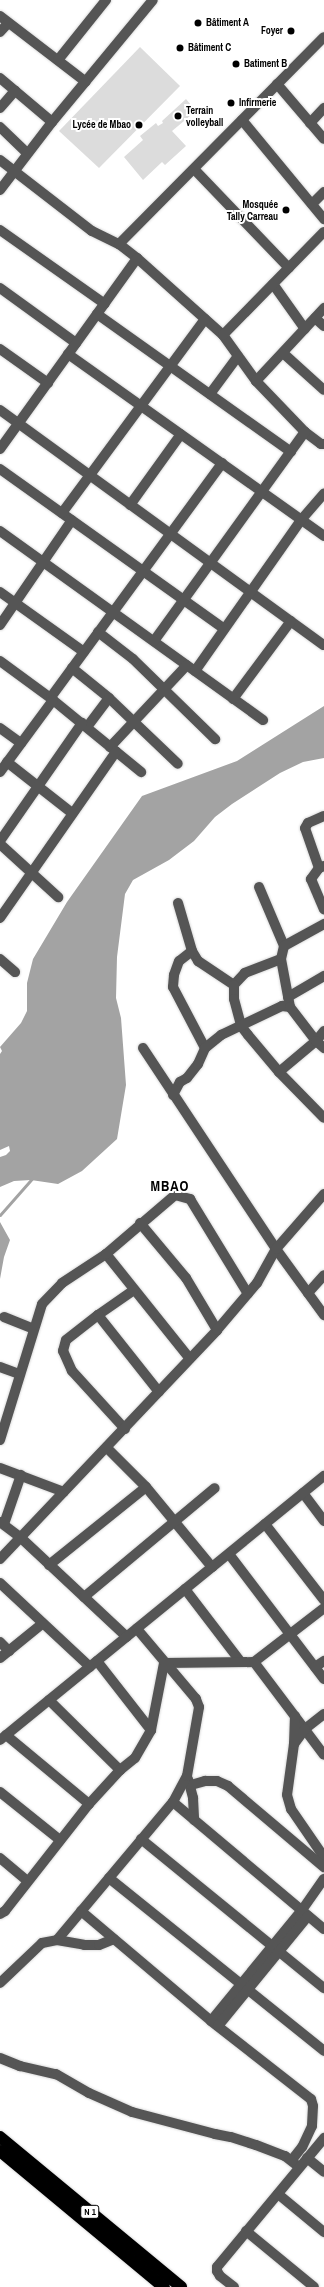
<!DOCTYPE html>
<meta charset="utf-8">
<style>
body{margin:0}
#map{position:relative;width:324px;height:2287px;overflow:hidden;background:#fff;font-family:"Archivo Narrow",sans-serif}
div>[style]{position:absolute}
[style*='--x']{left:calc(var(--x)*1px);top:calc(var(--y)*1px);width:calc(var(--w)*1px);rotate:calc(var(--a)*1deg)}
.green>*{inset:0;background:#dcdcdc}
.water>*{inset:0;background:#a3a3a3}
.stream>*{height:2.5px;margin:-1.25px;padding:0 1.25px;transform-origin:1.25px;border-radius:1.25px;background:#a3a3a3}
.roads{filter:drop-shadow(0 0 1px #dbdbdb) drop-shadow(0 0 1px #dbdbdb)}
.minor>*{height:10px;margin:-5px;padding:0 5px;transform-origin:5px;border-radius:5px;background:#555}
.highway>*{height:12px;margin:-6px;padding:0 6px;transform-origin:6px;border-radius:6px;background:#000}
.dots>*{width:11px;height:11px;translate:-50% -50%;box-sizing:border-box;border:2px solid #fff;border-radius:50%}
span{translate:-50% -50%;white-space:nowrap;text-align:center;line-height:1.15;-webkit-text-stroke:4px #fff;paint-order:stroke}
.shield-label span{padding:1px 3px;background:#fff;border:1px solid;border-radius:3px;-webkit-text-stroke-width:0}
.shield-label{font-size:9px;color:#000;font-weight:700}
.poi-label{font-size:10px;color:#000;font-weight:700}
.left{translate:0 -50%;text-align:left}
.right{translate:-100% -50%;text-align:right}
.district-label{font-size:14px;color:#000;font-weight:700;letter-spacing:1px}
</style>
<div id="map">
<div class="green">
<div style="clip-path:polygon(140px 47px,180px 86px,99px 168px,59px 131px)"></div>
<div style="clip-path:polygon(186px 99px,196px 111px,172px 131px,186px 146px,165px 165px,162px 162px,143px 180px,124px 157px,143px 140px,140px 136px,156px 123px,158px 126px,163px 123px,162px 121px)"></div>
</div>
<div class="water">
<div style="clip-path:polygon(324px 706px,324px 758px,303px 762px,280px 773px,232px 804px,215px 817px,194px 841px,169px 860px,133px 880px,125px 894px,117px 957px,116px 998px,121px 1018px,126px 1085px,117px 1139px,82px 1171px,58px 1184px,31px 1180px,14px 1181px,0 1187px,0 1157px,6px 1155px,10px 1151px,9px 1146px,0 1150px,0 1054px,2px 1051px,0 1047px,21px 1023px,27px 1011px,27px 983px,33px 959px,67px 902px,142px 796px,237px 761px)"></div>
<div style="clip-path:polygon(0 1222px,10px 1240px,4px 1257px,0 1279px)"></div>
</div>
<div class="stream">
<div style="--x:0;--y:1215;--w:47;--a:-48.5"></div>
</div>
<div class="roads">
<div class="minor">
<div style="--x:0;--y:16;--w:108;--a:37.5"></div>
<div style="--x:0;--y:32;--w:12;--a:-48"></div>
<div style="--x:58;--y:60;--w:77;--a:-51.3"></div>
<div style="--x:0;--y:78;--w:68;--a:40.2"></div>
<div style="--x:277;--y:84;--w:72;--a:49.5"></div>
<div style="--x:0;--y:108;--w:23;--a:-49"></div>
<div style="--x:242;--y:120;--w:129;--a:50.4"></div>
<div style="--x:310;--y:123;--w:21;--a:-47"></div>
<div style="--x:0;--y:127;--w:37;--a:44"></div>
<div style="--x:0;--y:160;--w:116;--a:37.7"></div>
<div style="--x:92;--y:231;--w:30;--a:26"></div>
<div style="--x:119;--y:244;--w:23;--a:38"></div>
<div style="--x:137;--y:258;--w:115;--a:41.8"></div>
<div style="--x:223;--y:335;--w:57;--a:54.3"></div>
<div style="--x:256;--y:381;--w:71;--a:46.1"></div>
<div style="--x:305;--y:432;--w:20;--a:37"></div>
<div style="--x:321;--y:444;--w:3;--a:0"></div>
<div style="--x:194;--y:169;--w:137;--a:46.2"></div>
<div style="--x:0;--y:190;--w:86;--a:-52.6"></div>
<div style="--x:52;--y:122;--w:158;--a:-50.4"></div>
<div style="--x:312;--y:204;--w:17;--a:-45"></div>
<div style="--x:0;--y:230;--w:128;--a:35.2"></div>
<div style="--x:119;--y:244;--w:291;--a:-45.3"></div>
<div style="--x:273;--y:284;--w:55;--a:54.6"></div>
<div style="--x:0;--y:288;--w:94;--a:35.9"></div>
<div style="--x:97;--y:314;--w:238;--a:35.4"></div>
<div style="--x:315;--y:318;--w:12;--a:42"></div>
<div style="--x:223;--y:335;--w:144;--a:-45.6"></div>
<div style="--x:0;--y:349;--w:59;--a:35.3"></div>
<div style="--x:283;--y:353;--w:55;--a:42.1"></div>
<div style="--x:68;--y:354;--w:314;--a:35.4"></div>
<div style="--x:256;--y:381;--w:100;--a:-47"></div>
<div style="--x:210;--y:394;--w:47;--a:-53.6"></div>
<div style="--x:0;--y:410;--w:400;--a:36"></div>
<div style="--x:0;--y:449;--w:235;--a:-54.3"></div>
<div style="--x:0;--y:469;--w:275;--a:35.5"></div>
<div style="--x:130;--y:505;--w:87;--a:-54.3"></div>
<div style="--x:62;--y:513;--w:241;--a:-53.6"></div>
<div style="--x:0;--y:531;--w:324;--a:35.7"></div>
<div style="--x:0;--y:592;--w:103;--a:35.5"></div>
<div style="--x:0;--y:625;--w:127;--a:-55.6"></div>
<div style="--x:98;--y:632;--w:44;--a:37.6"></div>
<div style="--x:133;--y:659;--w:115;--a:44.3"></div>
<div style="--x:154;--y:641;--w:258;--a:-54.2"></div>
<div style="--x:0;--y:661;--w:66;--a:36.3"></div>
<div style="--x:53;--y:700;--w:114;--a:39.3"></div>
<div style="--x:72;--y:668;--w:48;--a:39"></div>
<div style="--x:109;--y:698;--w:95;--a:43.7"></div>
<div style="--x:195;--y:671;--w:184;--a:-54.9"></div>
<div style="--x:301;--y:520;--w:35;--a:-49"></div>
<div style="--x:51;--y:697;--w:290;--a:-53.8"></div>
<div style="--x:233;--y:699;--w:97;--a:-53.4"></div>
<div style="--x:87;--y:727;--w:36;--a:-53"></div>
<div style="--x:0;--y:728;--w:26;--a:36"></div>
<div style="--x:110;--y:747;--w:112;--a:-46.8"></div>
<div style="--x:7;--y:762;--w:83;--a:38.1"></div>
<div style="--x:0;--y:772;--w:89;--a:-53.6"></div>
<div style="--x:0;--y:841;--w:144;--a:-55.2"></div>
<div style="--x:0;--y:844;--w:79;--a:42.4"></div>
<div style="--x:324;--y:866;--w:5;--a:158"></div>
<div style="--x:319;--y:868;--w:14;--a:126"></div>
<div style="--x:311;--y:879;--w:33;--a:67"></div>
<div style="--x:319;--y:868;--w:42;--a:-109.3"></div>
<div style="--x:305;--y:828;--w:6;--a:-59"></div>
<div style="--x:308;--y:823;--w:17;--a:-24"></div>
<div style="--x:259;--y:887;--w:64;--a:67"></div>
<div style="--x:178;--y:903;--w:50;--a:73.7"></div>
<div style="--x:192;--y:951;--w:12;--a:59"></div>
<div style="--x:198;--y:961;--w:43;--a:33.7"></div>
<div style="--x:0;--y:918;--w:203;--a:-55.1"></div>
<div style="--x:192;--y:951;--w:16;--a:142"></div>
<div style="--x:179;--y:961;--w:15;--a:110"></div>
<div style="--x:174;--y:975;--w:12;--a:95"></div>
<div style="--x:173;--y:987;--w:69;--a:62.3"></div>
<div style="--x:0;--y:959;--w:20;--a:41"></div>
<div style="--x:281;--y:959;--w:39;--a:159"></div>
<div style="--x:245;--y:973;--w:16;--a:133"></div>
<div style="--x:234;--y:985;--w:14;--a:90"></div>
<div style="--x:234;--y:999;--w:28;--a:75"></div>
<div style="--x:241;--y:1026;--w:11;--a:52"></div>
<div style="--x:248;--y:1035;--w:48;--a:50"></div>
<div style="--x:279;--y:1072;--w:64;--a:45.6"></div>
<div style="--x:288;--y:997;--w:42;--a:-30.3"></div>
<div style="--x:290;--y:1007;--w:49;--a:-100.6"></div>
<div style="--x:281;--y:959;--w:13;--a:-77"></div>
<div style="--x:284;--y:946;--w:46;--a:-28.8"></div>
<div style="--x:143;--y:1048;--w:241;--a:56.5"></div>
<div style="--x:276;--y:1249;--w:82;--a:54"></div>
<div style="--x:279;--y:1072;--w:48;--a:-40"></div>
<div style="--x:316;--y:1041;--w:13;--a:-51"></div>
<div style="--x:173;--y:1095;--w:15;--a:-62"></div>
<div style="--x:180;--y:1082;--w:8;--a:-30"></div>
<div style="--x:187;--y:1078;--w:18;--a:-52"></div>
<div style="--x:198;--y:1064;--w:17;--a:-66"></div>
<div style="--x:205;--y:1048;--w:21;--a:-39"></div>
<div style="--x:221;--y:1035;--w:68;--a:-25.4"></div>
<div style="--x:282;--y:1006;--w:8;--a:7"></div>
<div style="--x:290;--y:1007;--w:43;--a:52.6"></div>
<div style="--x:316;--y:1041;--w:11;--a:41"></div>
<div style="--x:140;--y:1223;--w:72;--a:50.1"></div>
<div style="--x:186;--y:1278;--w:61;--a:59.2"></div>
<div style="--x:106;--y:1254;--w:134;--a:51.3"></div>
<div style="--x:308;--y:1293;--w:24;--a:-48"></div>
<div style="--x:98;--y:1315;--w:44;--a:-34.8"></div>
<div style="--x:4;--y:1317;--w:32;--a:22"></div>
<div style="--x:0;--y:1367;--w:20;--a:20"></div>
<div style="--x:125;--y:1429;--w:79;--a:-132.4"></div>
<div style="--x:72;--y:1371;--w:22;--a:-114"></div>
<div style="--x:63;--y:1351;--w:11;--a:-75"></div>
<div style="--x:66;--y:1340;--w:41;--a:-38"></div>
<div style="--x:98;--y:1315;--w:98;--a:51.6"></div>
<div style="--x:0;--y:1440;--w:142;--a:-72.8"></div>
<div style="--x:42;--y:1304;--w:29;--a:-46"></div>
<div style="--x:62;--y:1283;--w:53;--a:-33.4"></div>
<div style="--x:106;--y:1254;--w:91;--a:-40.5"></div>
<div style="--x:175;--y:1195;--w:16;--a:15"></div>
<div style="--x:190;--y:1199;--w:111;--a:58.6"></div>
<div style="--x:107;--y:1448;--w:55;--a:45"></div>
<div style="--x:146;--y:1487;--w:104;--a:50.5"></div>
<div style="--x:0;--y:1468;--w:68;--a:20.6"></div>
<div style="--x:303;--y:1493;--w:35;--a:53"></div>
<div style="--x:0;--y:1522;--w:25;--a:37"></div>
<div style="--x:20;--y:1537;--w:146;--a:43.1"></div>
<div style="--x:4;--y:1524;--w:52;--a:-70.9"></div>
<div style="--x:265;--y:1524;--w:96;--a:52.2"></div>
<div style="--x:229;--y:1554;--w:157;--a:52.8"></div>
<div style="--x:0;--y:1559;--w:315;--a:-46.5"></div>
<div style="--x:217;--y:1330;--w:62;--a:-49.6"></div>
<div style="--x:257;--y:1283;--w:39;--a:-61"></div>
<div style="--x:276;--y:1249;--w:73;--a:-48.9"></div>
<div style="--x:49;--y:1565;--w:124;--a:-38.8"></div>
<div style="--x:0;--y:1583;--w:123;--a:43"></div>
<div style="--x:185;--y:1589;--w:91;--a:52.6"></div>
<div style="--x:84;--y:1597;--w:170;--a:-39.8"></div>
<div style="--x:0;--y:1642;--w:13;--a:45"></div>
<div style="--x:0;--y:1658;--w:55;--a:-39.1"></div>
<div style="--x:97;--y:1661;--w:88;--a:52"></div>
<div style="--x:254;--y:1662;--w:88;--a:-37.6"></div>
<div style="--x:164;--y:1663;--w:90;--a:-0.6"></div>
<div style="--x:254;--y:1662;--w:116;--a:53"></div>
<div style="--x:315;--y:1667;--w:11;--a:-34"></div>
<div style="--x:49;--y:1700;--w:100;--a:44.6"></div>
<div style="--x:120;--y:1770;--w:19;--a:-39"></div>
<div style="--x:135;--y:1758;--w:32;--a:-60"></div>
<div style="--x:151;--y:1730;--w:68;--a:-79"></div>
<div style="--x:324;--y:1714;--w:24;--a:142"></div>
<div style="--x:305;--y:1729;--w:19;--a:126"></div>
<div style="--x:294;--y:1744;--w:51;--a:97.8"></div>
<div style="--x:287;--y:1795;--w:15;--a:74"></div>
<div style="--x:291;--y:1809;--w:58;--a:55.5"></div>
<div style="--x:6;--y:1735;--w:108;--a:39.7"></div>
<div style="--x:0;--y:1740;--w:418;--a:-39.2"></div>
<div style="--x:294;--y:1744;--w:28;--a:-88"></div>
<div style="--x:188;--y:1779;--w:20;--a:75"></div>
<div style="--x:193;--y:1798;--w:22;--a:87"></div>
<div style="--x:191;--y:1785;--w:15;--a:-16"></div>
<div style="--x:205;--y:1781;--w:12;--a:0"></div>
<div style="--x:217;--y:1781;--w:12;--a:24"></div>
<div style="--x:228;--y:1786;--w:126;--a:40.2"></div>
<div style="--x:0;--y:1792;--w:77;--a:38.7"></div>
<div style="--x:173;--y:1802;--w:197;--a:40.1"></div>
<div style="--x:141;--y:1839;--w:236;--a:39.2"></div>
<div style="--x:0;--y:1858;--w:35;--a:40"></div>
<div style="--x:109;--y:1878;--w:276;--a:38.8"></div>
<div style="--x:81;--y:1911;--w:170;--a:40.2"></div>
<div style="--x:211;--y:2021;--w:127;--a:38"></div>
<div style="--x:311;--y:2099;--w:7;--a:74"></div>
<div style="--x:313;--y:2106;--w:20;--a:93"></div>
<div style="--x:312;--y:2126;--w:23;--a:115"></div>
<div style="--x:302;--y:2147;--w:16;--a:128"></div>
<div style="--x:0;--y:1914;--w:6;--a:-31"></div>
<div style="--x:5;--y:1911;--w:136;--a:-51.9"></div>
<div style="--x:89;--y:1804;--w:46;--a:-47.6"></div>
<div style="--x:57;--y:1940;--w:180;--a:-50"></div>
<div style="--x:173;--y:1802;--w:30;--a:-62"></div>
<div style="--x:187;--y:1776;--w:70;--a:-80.1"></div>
<div style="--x:199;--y:1707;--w:9;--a:-111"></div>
<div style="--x:196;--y:1699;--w:92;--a:-130.1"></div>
<div style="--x:0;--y:1983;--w:58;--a:-43.6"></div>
<div style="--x:42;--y:1943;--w:15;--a:-11"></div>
<div style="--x:57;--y:1940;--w:27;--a:10"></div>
<div style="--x:84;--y:1945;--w:15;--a:0"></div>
<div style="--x:99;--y:1945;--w:16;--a:-22"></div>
<div style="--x:211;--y:2021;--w:144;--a:-50.7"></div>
<div style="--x:302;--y:1910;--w:38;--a:-55"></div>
<div style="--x:218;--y:2026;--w:142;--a:-50.7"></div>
<div style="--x:0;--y:2058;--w:22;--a:22"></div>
<div style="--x:20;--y:2066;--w:37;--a:13"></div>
<div style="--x:56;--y:2074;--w:38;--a:30"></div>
<div style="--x:89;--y:2093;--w:47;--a:23.8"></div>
<div style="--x:132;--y:2112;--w:86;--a:14.8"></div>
<div style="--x:215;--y:2134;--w:16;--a:11"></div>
<div style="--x:231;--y:2137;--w:26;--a:18"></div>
<div style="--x:256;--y:2145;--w:31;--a:21"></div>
<div style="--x:285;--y:2156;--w:18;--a:38"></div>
<div style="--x:307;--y:2158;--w:22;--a:39"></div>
<div style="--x:278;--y:2194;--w:60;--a:39.6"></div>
<div style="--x:246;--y:2231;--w:88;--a:39.5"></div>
<div style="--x:234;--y:2287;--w:18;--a:-142"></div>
<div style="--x:220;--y:2276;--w:6;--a:-121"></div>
<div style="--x:217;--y:2271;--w:4;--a:-90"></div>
<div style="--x:217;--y:2267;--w:168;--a:-50.3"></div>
</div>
<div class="highway">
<div style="--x:0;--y:2137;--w:235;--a:39.6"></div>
<div style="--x:0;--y:2151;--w:213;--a:39.7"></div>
</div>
</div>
<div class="dots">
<div style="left:198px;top:23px;background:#000"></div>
<div style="left:291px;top:31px;background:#000"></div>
<div style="left:180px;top:48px;background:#000"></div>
<div style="left:236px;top:64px;background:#000"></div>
<div style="left:231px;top:103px;background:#000"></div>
<div style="left:178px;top:116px;background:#000"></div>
<div style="left:139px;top:125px;background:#000"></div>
<div style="left:286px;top:210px;background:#000"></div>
</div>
<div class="shield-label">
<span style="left:90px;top:2212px">N 1</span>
</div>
<div class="poi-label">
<span class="left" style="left:206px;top:23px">Bâtiment A</span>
<span class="right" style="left:283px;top:31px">Foyer</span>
<span class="left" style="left:188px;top:48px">Bâtiment C</span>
<span class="left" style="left:244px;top:64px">Batiment B</span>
<span class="left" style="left:239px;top:103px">Infirmerie</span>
<span class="left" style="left:186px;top:116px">Terrain<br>volleyball</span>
<span class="right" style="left:131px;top:125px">Lycée de Mbao</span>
<span class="right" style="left:278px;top:210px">Mosquée<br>Tally Carreau</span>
</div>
<div class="district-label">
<span style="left:170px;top:1186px">MBAO</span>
</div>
</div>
